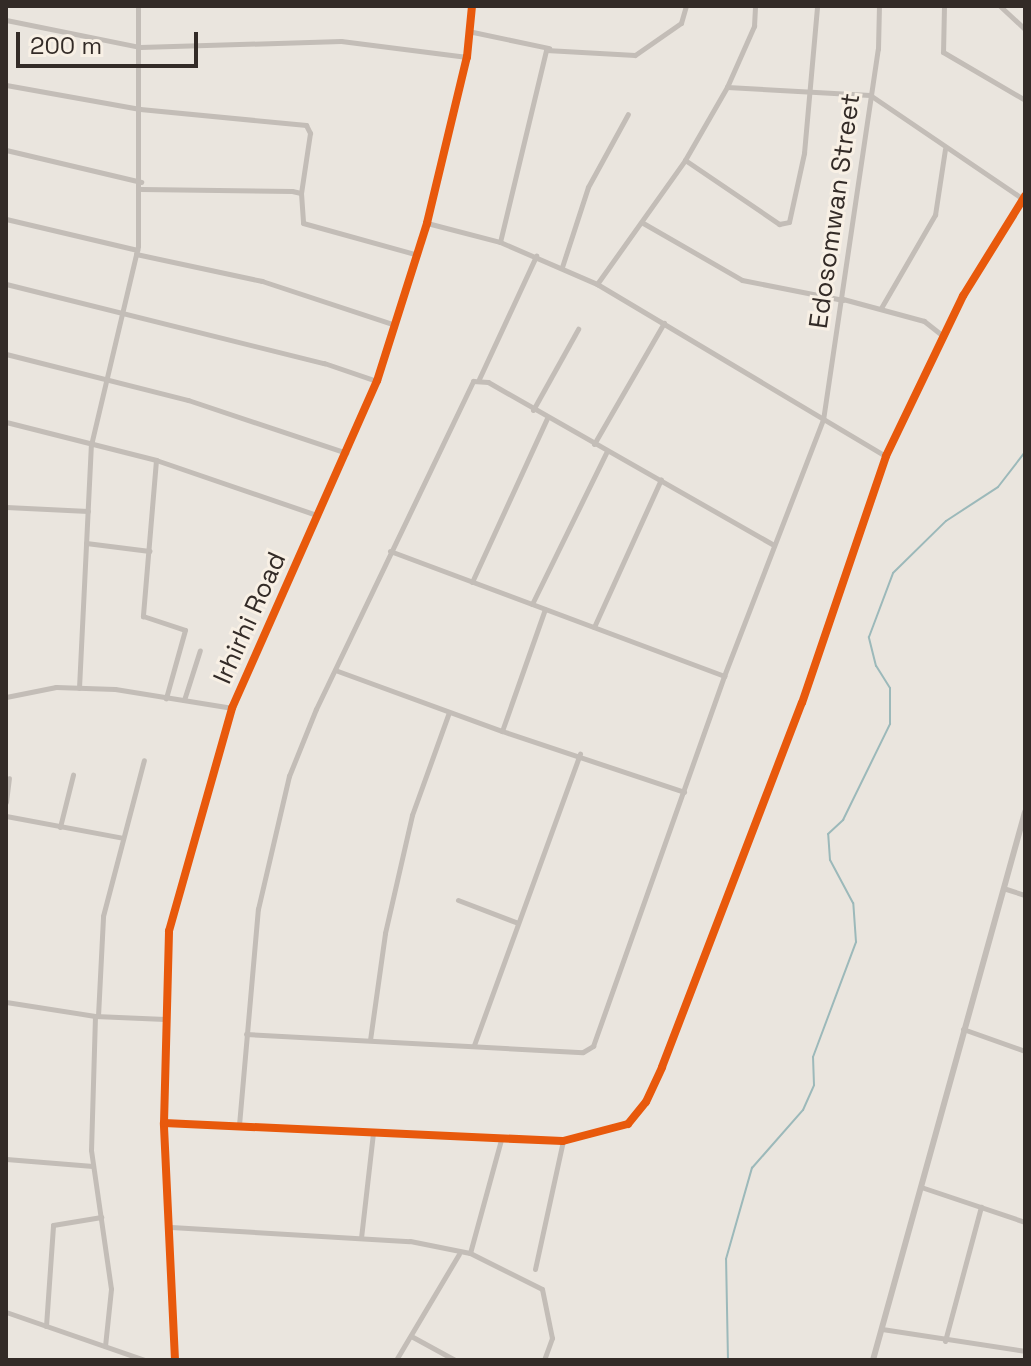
<!DOCTYPE html>
<style>
body{margin:0}
#map{position:relative;width:1031px;height:1366px;overflow:hidden;background:#eae5de;font-family:"Space Grotesk",sans-serif}
div>[style]{position:absolute}
[style*='--x']{left:calc(var(--x)*1px);top:calc(var(--y)*1px);width:calc(var(--w)*1px);rotate:calc(var(--a)*1deg)}
.stream>*{height:2px;margin:-1px;padding:0 1px;transform-origin:1px;border-radius:1px;background:#9cb9ba}
.minor>*{height:5px;margin:-2.5px;padding:0 2.5px;transform-origin:2.5px;border-radius:2.5px;background:#c3bdb7}
.tertiary>*{height:6px;margin:-3px;padding:0 3px;transform-origin:3px;border-radius:3px;background:#c3bdb7}
.cycleway>*{height:8px;margin:-4px;padding:0 4px;transform-origin:4px;border-radius:4px;background:#e8590c}
span{translate:-50% -50%;white-space:nowrap;text-align:center;line-height:1.15;-webkit-text-stroke:6px #f8f0e5;paint-order:stroke}
.street-label{font-size:26px;color:#332b27}
.frame{position:absolute;inset:0;border:8px solid #332b27;pointer-events:none}
.scale{position:absolute;left:16px;top:32px;width:182px;height:36px;box-sizing:border-box;border:4px solid #332b27;border-top:0;padding-left:10px;font-size:24px;line-height:28px;white-space:nowrap;color:#332b27;-webkit-text-stroke:6px #f8f0e5;paint-order:stroke}
</style>
<div id="map">
<div class="stream">
<div style="--x:728;--y:1360;--w:101;--a:-91.1"></div>
<div style="--x:726;--y:1259;--w:95;--a:-74.1"></div>
<div style="--x:752;--y:1168;--w:77;--a:-48.7"></div>
<div style="--x:803;--y:1110;--w:27;--a:-66"></div>
<div style="--x:814;--y:1085;--w:28;--a:-92"></div>
<div style="--x:813;--y:1057;--w:123;--a:-69.5"></div>
<div style="--x:856;--y:942;--w:39;--a:-94"></div>
<div style="--x:853;--y:903;--w:49;--a:-118.1"></div>
<div style="--x:830;--y:860;--w:26;--a:-94"></div>
<div style="--x:828;--y:834;--w:21;--a:-43"></div>
<div style="--x:843;--y:820;--w:107;--a:-63.9"></div>
<div style="--x:890;--y:724;--w:36;--a:-90"></div>
<div style="--x:890;--y:688;--w:26;--a:-122"></div>
<div style="--x:876;--y:666;--w:30;--a:-104"></div>
<div style="--x:869;--y:637;--w:68;--a:-69.4"></div>
<div style="--x:893;--y:573;--w:74;--a:-44.5"></div>
<div style="--x:946;--y:521;--w:62;--a:-33.2"></div>
<div style="--x:998;--y:487;--w:44;--a:-52.4"></div>
</div>
<div class="minor">
<div style="--x:944;--y:6;--w:46;--a:91.2"></div>
<div style="--x:943;--y:52;--w:95;--a:30.3"></div>
<div style="--x:1000;--y:6;--w:34;--a:43"></div>
<div style="--x:6;--y:20;--w:137;--a:11.4"></div>
<div style="--x:140;--y:47;--w:201;--a:-1.7"></div>
<div style="--x:341;--y:41;--w:127;--a:7.2"></div>
<div style="--x:468;--y:31;--w:83;--a:11.9"></div>
<div style="--x:6;--y:85;--w:136;--a:10.2"></div>
<div style="--x:140;--y:109;--w:167;--a:5.5"></div>
<div style="--x:306;--y:125;--w:9;--a:63"></div>
<div style="--x:310;--y:133;--w:61;--a:98.5"></div>
<div style="--x:727;--y:87;--w:143;--a:3.2"></div>
<div style="--x:870;--y:95;--w:185;--a:34.2"></div>
<div style="--x:6;--y:150;--w:139;--a:13.3"></div>
<div style="--x:685;--y:160;--w:114;--a:34.2"></div>
<div style="--x:779;--y:224;--w:10;--a:-11"></div>
<div style="--x:789;--y:222;--w:71;--a:-77.7"></div>
<div style="--x:804;--y:153;--w:148;--a:-84.9"></div>
<div style="--x:141;--y:189;--w:151;--a:0.8"></div>
<div style="--x:292;--y:191;--w:9;--a:13"></div>
<div style="--x:301;--y:193;--w:30;--a:86"></div>
<div style="--x:303;--y:223;--w:119;--a:15.5"></div>
<div style="--x:6;--y:219;--w:135;--a:13.3"></div>
<div style="--x:427;--y:223;--w:75;--a:14.6"></div>
<div style="--x:500;--y:242;--w:106;--a:23.4"></div>
<div style="--x:597;--y:284;--w:336;--a:30.8"></div>
<div style="--x:643;--y:223;--w:114;--a:29.9"></div>
<div style="--x:742;--y:280;--w:103;--a:11.2"></div>
<div style="--x:500;--y:242;--w:197;--a:-76.5"></div>
<div style="--x:546;--y:50;--w:89;--a:3.2"></div>
<div style="--x:635;--y:55;--w:56;--a:-34.8"></div>
<div style="--x:681;--y:23;--w:18;--a:-74"></div>
<div style="--x:136;--y:254;--w:129;--a:12.1"></div>
<div style="--x:262;--y:281;--w:140;--a:18.3"></div>
<div style="--x:562;--y:267;--w:84;--a:-72"></div>
<div style="--x:588;--y:187;--w:83;--a:-61.3"></div>
<div style="--x:6;--y:284;--w:328;--a:14"></div>
<div style="--x:324;--y:363;--w:56;--a:18.8"></div>
<div style="--x:597;--y:284;--w:152;--a:-54.6"></div>
<div style="--x:685;--y:160;--w:84;--a:-60.1"></div>
<div style="--x:727;--y:87;--w:67;--a:-66.1"></div>
<div style="--x:754;--y:26;--w:20;--a:-87"></div>
<div style="--x:843;--y:299;--w:84;--a:15.2"></div>
<div style="--x:924;--y:321;--w:23;--a:38"></div>
<div style="--x:881;--y:308;--w:108;--a:-59.9"></div>
<div style="--x:935;--y:215;--w:67;--a:-81.4"></div>
<div style="--x:6;--y:354;--w:188;--a:14.2"></div>
<div style="--x:188;--y:400;--w:167;--a:18.5"></div>
<div style="--x:479;--y:379;--w:136;--a:-65.1"></div>
<div style="--x:533;--y:410;--w:93;--a:-60.9"></div>
<div style="--x:6;--y:422;--w:155;--a:14.2"></div>
<div style="--x:156;--y:460;--w:170;--a:18.9"></div>
<div style="--x:594;--y:444;--w:140;--a:-60"></div>
<div style="--x:156;--y:460;--w:157;--a:94.8"></div>
<div style="--x:143;--y:616;--w:44;--a:18.4"></div>
<div style="--x:185;--y:630;--w:71;--a:105.6"></div>
<div style="--x:6;--y:507;--w:82;--a:2.8"></div>
<div style="--x:86;--y:543;--w:64;--a:7.2"></div>
<div style="--x:390;--y:551;--w:357;--a:20.5"></div>
<div style="--x:472;--y:582;--w:180;--a:-65.4"></div>
<div style="--x:532;--y:604;--w:170;--a:-63.9"></div>
<div style="--x:594;--y:627;--w:162;--a:-65.6"></div>
<div style="--x:335;--y:670;--w:178;--a:20.1"></div>
<div style="--x:502;--y:731;--w:129;--a:-70.6"></div>
<div style="--x:79;--y:688;--w:243;--a:-87.2"></div>
<div style="--x:91;--y:445;--w:204;--a:-76.7"></div>
<div style="--x:138;--y:246;--w:240;--a:-90"></div>
<div style="--x:6;--y:697;--w:51;--a:-11.3"></div>
<div style="--x:56;--y:687;--w:59;--a:1.9"></div>
<div style="--x:115;--y:689;--w:119;--a:9.2"></div>
<div style="--x:184;--y:700;--w:52;--a:-72.3"></div>
<div style="--x:502;--y:731;--w:192;--a:18.5"></div>
<div style="--x:6;--y:802;--w:24;--a:-83"></div>
<div style="--x:6;--y:816;--w:119;--a:10.6"></div>
<div style="--x:60;--y:827;--w:54;--a:-76"></div>
<div style="--x:1003;--y:888;--w:23;--a:18"></div>
<div style="--x:458;--y:900;--w:64;--a:21"></div>
<div style="--x:6;--y:1002;--w:90;--a:8.9"></div>
<div style="--x:95;--y:1016;--w:70;--a:2.5"></div>
<div style="--x:95;--y:1016;--w:134;--a:91.7"></div>
<div style="--x:91;--y:1150;--w:140;--a:81.8"></div>
<div style="--x:111;--y:1289;--w:57;--a:96"></div>
<div style="--x:98;--y:1016;--w:100;--a:-87.1"></div>
<div style="--x:103;--y:916;--w:161;--a:-75.3"></div>
<div style="--x:963;--y:1029;--w:66;--a:19.5"></div>
<div style="--x:246;--y:1034;--w:337;--a:3.1"></div>
<div style="--x:583;--y:1052;--w:12;--a:-31"></div>
<div style="--x:593;--y:1046;--w:393;--a:-70.5"></div>
<div style="--x:724;--y:676;--w:274;--a:-68.9"></div>
<div style="--x:823;--y:420;--w:375;--a:-81.6"></div>
<div style="--x:878;--y:49;--w:43;--a:-88.7"></div>
<div style="--x:370;--y:1040;--w:108;--a:-82"></div>
<div style="--x:385;--y:933;--w:121;--a:-77.1"></div>
<div style="--x:412;--y:815;--w:109;--a:-70.2"></div>
<div style="--x:474;--y:1045;--w:310;--a:-70"></div>
<div style="--x:164;--y:1123;--w:399;--a:2.6"></div>
<div style="--x:563;--y:1141;--w:67;--a:-14.7"></div>
<div style="--x:628;--y:1124;--w:28;--a:-51"></div>
<div style="--x:646;--y:1102;--w:38;--a:-65"></div>
<div style="--x:662;--y:1067;--w:390;--a:-69"></div>
<div style="--x:802;--y:703;--w:261;--a:-71.2"></div>
<div style="--x:886;--y:456;--w:178;--a:-64.3"></div>
<div style="--x:963;--y:296;--w:118;--a:-58.2"></div>
<div style="--x:239;--y:1125;--w:217;--a:-85"></div>
<div style="--x:258;--y:909;--w:137;--a:-76.9"></div>
<div style="--x:289;--y:776;--w:72;--a:-68.1"></div>
<div style="--x:316;--y:709;--w:364;--a:-64.4"></div>
<div style="--x:473;--y:381;--w:15;--a:4"></div>
<div style="--x:488;--y:382;--w:329;--a:29.7"></div>
<div style="--x:6;--y:1159;--w:87;--a:4.6"></div>
<div style="--x:921;--y:1187;--w:110;--a:18.6"></div>
<div style="--x:171;--y:1227;--w:239;--a:3.4"></div>
<div style="--x:410;--y:1241;--w:61;--a:11.3"></div>
<div style="--x:470;--y:1253;--w:80;--a:26.6"></div>
<div style="--x:542;--y:1289;--w:50;--a:78.5"></div>
<div style="--x:552;--y:1338;--w:23;--a:110"></div>
<div style="--x:361;--y:1238;--w:107;--a:-83.5"></div>
<div style="--x:470;--y:1253;--w:117;--a:-74.7"></div>
<div style="--x:535;--y:1269;--w:131;--a:-77.7"></div>
<div style="--x:6;--y:1312;--w:147;--a:19.1"></div>
<div style="--x:46;--y:1326;--w:101;--a:-86"></div>
<div style="--x:53;--y:1225;--w:49;--a:-9.5"></div>
<div style="--x:882;--y:1329;--w:145;--a:8.7"></div>
<div style="--x:411;--y:1336;--w:50;--a:28.6"></div>
<div style="--x:945;--y:1341;--w:139;--a:-75"></div>
<div style="--x:396;--y:1360;--w:123;--a:-59.3"></div>
</div>
<div class="tertiary">
<div style="--x:175;--y:1360;--w:237;--a:-92.7"></div>
<div style="--x:164;--y:1123;--w:192;--a:-88.5"></div>
<div style="--x:169;--y:931;--w:232;--a:-74.2"></div>
<div style="--x:232;--y:708;--w:358;--a:-66.1"></div>
<div style="--x:377;--y:381;--w:166;--a:-72.4"></div>
<div style="--x:427;--y:223;--w:171;--a:-76.5"></div>
<div style="--x:467;--y:57;--w:51;--a:-84.4"></div>
<div style="--x:873;--y:1360;--w:569;--a:-74.5"></div>
</div>
<div class="cycleway">
<div style="--x:164;--y:1123;--w:399;--a:2.6"></div>
<div style="--x:563;--y:1141;--w:67;--a:-14.7"></div>
<div style="--x:628;--y:1124;--w:28;--a:-51"></div>
<div style="--x:646;--y:1102;--w:38;--a:-65"></div>
<div style="--x:662;--y:1067;--w:390;--a:-69"></div>
<div style="--x:802;--y:703;--w:261;--a:-71.2"></div>
<div style="--x:886;--y:456;--w:178;--a:-64.3"></div>
<div style="--x:963;--y:296;--w:118;--a:-58.2"></div>
<div style="--x:175;--y:1360;--w:237;--a:-92.7"></div>
<div style="--x:164;--y:1123;--w:192;--a:-88.5"></div>
<div style="--x:169;--y:931;--w:232;--a:-74.2"></div>
<div style="--x:232;--y:708;--w:358;--a:-66.1"></div>
<div style="--x:377;--y:381;--w:166;--a:-72.4"></div>
<div style="--x:427;--y:223;--w:171;--a:-76.5"></div>
<div style="--x:467;--y:57;--w:51;--a:-84.4"></div>
</div>
<div class="street-label">
<span style="left:835px;top:211px;rotate:-82deg">Edosomwan Street</span>
<span style="left:250px;top:618px;rotate:-66deg">Irhirhi Road</span>
</div>
<div class="frame"></div>
<div class="scale">200 m</div>
</div>
